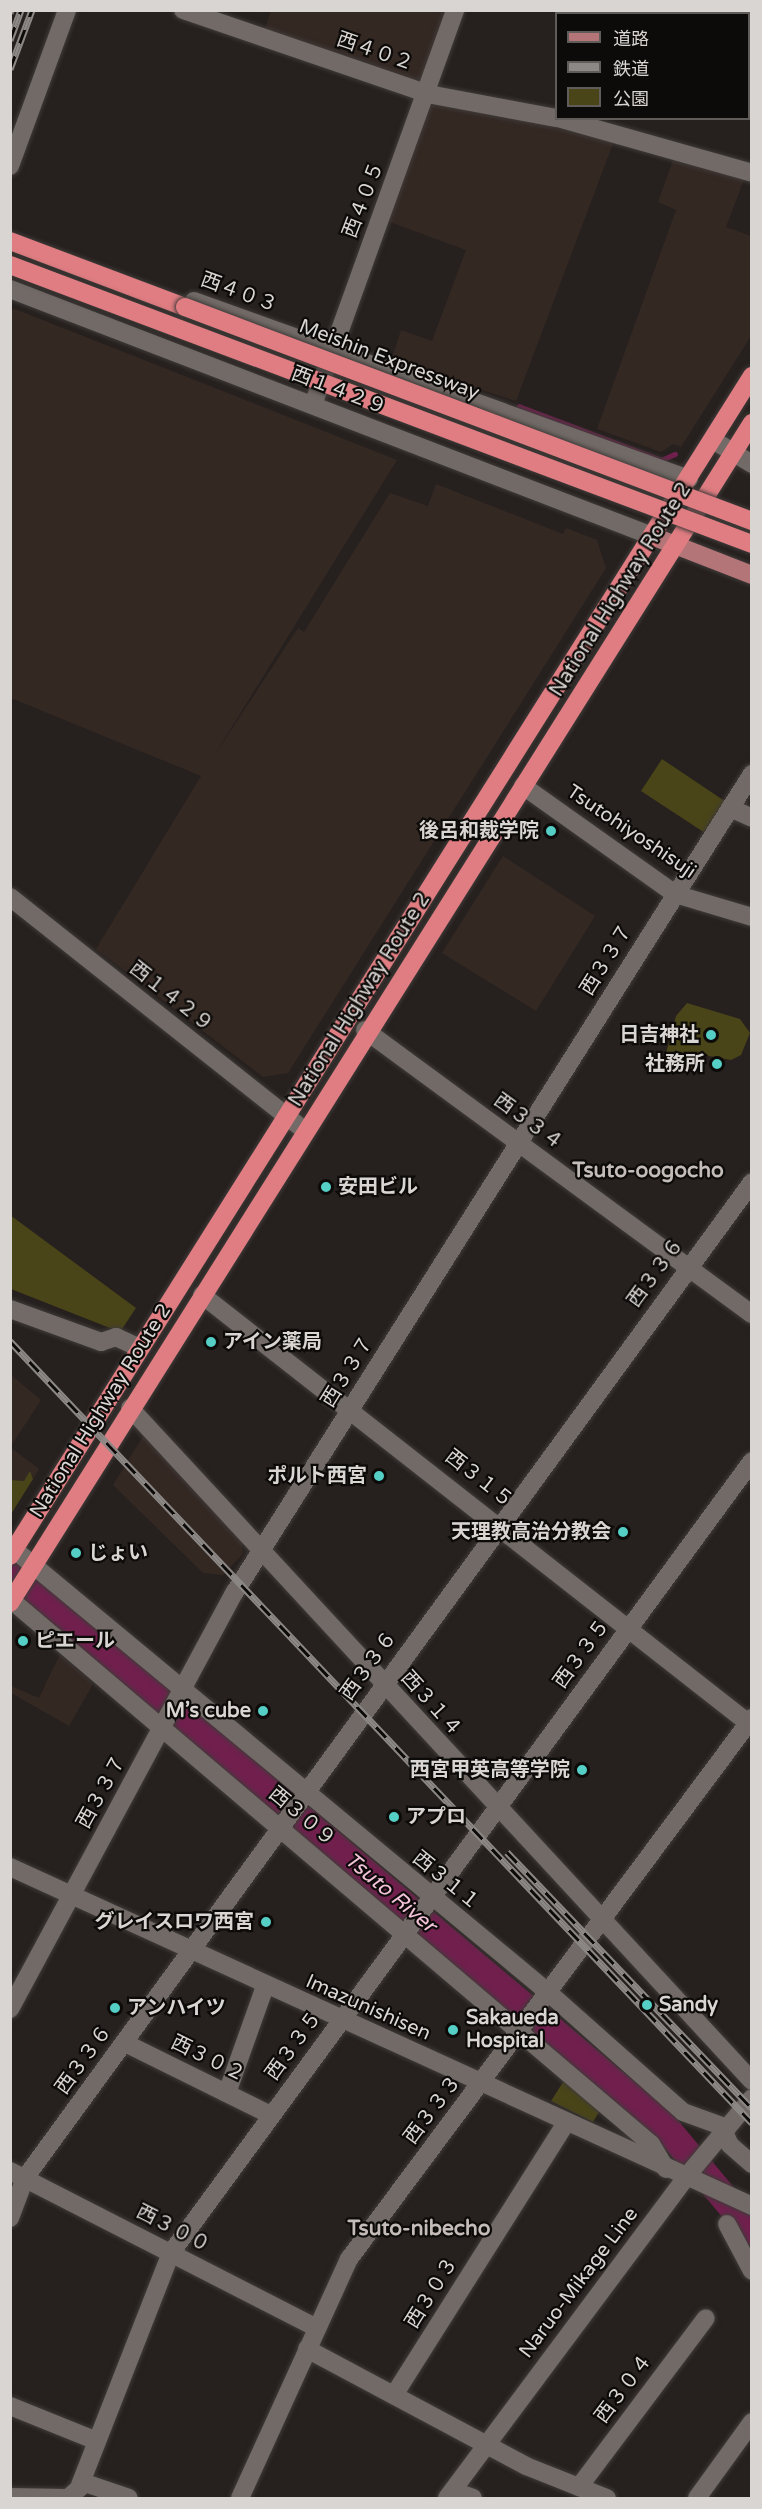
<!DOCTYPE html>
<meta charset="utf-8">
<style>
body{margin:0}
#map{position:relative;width:762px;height:2509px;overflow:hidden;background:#26201e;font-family:"Varela Round","Noto Sans JP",sans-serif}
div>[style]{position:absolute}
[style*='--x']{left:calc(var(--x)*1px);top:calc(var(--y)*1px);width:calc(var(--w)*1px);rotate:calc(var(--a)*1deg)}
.built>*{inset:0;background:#342823}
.green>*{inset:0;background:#4a4518}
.stream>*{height:4.5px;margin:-2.25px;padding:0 2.25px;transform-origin:2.25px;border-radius:2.25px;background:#71204e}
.river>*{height:28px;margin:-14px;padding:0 14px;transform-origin:14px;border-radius:14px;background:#71204e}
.roads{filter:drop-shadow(0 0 2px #3f3b39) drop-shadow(0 0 2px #3f3b39)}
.minor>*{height:18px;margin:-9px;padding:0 9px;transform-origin:9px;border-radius:9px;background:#716a66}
.major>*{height:18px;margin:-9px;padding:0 9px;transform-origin:9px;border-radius:9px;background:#b37577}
.highway>*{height:18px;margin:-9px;padding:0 9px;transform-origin:9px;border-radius:9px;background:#df7d82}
.rail>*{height:7px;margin-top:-3.5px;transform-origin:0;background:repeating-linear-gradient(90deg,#0d0b09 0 14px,#8c8886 0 28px);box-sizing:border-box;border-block:2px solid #8c8886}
.bridges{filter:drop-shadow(0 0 2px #3f3b39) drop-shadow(0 0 2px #3f3b39)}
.highway-bridge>*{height:18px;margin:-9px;padding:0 9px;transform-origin:9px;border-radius:9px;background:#df7d82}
.dots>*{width:16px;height:16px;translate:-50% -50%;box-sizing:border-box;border:3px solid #0d0b09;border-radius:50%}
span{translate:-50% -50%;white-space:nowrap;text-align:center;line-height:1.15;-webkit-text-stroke:4.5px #0d0b09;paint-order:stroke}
.street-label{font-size:20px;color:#d9d5d3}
.poi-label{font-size:20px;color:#d9d5d3;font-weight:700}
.right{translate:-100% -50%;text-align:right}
.left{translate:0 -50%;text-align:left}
.neighbourhood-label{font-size:21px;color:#c4bcb8;font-weight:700}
.water-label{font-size:21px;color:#f3c3d9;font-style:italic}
.frame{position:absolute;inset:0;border:12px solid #d9d5d3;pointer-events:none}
.legend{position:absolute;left:555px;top:12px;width:195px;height:108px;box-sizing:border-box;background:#0d0b09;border:2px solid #5f5c5a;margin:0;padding:8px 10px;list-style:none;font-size:18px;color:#d9d5d3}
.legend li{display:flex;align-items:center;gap:12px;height:30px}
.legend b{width:30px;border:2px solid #5f5c5a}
</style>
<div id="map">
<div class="built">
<div style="clip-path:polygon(271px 11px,446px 11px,425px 75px,414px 81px,265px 29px)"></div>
<div style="clip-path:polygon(438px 102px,614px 141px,516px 401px,391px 361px,401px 330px,432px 341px,466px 250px,387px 221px,428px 108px)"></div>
<div style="clip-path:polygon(674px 157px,745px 177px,726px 227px,751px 236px,751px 336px,681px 447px,673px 444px,661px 452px,597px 429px,676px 210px,658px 202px)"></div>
<div style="clip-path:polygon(15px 309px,397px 460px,214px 756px,298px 628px,304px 632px,390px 493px,428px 506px,436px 484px,563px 534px,566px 528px,597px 540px,606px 568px,288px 1073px,263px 1077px,96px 949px,201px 776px,11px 698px,10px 311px)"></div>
<div style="clip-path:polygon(503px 856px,595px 916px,536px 1011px,442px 953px)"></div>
<div style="clip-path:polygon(11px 1375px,41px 1400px,11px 1446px)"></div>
<div style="clip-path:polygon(145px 1433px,242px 1543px,243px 1554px,223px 1575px,203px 1573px,113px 1485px)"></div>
<div style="clip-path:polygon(10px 1447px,39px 1469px,33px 1479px,32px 1474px,24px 1481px,11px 1480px)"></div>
<div style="clip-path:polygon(60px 1654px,93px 1684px,69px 1726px,11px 1693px,11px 1686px,39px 1698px)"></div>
</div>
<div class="green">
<div style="clip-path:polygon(662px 759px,726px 802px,705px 833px,641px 791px)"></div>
<div style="clip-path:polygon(687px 1003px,740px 1019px,750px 1033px,741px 1055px,731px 1060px,703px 1055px,700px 1066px,692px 1069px,672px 1065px,665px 1057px,676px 1016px)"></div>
<div style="clip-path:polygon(10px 1215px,136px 1308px,120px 1332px,11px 1289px)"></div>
<div style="clip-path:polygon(30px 1471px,33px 1479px,11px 1514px,11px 1480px,24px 1481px)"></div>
<div style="clip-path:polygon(565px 2079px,602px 2107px,593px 2122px,551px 2101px)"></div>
</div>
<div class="stream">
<div style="--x:519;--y:406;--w:152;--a:20.8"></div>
<div style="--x:661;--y:460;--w:15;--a:-23"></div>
</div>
<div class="river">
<div style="--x:10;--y:1572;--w:854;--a:40.2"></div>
<div style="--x:662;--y:2123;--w:141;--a:50.2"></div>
</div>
<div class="roads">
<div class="minor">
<div style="--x:183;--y:10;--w:259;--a:18.9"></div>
<div style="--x:428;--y:94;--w:130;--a:10.6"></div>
<div style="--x:558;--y:118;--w:202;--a:15.8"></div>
<div style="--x:10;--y:166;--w:166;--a:-69.9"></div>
<div style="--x:10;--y:289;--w:688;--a:21.04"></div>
<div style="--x:194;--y:301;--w:526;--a:19.78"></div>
<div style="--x:313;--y:405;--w:420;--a:-70.2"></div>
<div style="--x:713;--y:440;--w:46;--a:31.6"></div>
<div style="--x:523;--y:786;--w:186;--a:35.4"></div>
<div style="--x:675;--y:894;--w:80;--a:16.6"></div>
<div style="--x:730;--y:808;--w:24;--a:24"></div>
<div style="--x:10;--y:897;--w:375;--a:38.4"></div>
<div style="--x:365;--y:1030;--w:480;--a:36.3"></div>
<div style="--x:202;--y:1295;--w:699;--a:38.08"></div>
<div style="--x:10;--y:1309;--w:97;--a:19.9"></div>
<div style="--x:101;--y:1342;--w:16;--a:-18"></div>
<div style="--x:116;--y:1337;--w:26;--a:25"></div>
<div style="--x:130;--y:1408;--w:916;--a:47.26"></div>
<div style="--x:10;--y:1546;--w:700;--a:39.67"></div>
<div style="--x:549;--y:1993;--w:179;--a:41.6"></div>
<div style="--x:683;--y:2112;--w:47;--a:20"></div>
<div style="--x:10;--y:1599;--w:841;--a:40.37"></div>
<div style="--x:651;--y:2144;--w:29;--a:59"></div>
<div style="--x:10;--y:1867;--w:816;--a:24.55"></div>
<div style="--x:10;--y:2009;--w:474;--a:-61.7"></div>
<div style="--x:235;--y:1592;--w:968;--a:-57.71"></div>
<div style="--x:125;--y:2043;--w:163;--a:26.3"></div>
<div style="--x:227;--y:2093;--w:114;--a:-70.4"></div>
<div style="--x:724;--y:2132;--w:14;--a:65"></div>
<div style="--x:730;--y:2145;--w:29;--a:41"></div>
<div style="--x:10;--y:2171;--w:343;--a:27.1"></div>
<div style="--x:10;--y:2218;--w:43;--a:-69.4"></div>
<div style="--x:25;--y:2178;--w:1233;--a:-53.87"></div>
<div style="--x:727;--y:2224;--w:53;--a:62"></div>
<div style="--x:307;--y:2349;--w:248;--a:28.1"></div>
<div style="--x:526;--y:2466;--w:87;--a:21.6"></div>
<div style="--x:394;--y:2395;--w:320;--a:-57.7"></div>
<div style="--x:10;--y:2406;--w:91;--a:22"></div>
<div style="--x:80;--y:2485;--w:249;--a:-68.6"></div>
<div style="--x:171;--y:2253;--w:982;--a:-53.74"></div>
<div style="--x:579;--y:2487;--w:211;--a:-53.1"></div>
<div style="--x:453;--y:2491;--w:21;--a:19"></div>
<div style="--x:10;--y:2497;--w:58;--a:1"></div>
<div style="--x:68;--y:2498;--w:23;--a:-41"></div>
<div style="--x:85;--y:2483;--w:46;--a:18.8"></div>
<div style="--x:240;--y:2498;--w:263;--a:-65.5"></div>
<div style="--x:349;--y:2259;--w:675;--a:-53.32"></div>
<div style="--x:447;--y:2498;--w:400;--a:-53.3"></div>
<div style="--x:686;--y:2177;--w:103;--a:-50.1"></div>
<div style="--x:697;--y:2498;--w:94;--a:-54.1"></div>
</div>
<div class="major">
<div style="--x:652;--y:536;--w:107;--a:21.3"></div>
</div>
<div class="highway">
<div style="--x:10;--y:241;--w:187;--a:20.7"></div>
<div style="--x:10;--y:1556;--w:1394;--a:-57.84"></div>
<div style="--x:10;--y:1603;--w:1394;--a:-57.84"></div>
</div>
</div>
<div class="rail">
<div style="--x:10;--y:13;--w:3;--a:-72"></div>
<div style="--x:10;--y:40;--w:32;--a:-70"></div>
<div style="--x:10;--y:69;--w:63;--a:-69.6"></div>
<div style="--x:10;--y:1341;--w:1078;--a:46.5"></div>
<div style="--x:507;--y:1852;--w:354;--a:46.3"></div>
</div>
<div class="bridges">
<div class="highway-bridge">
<div style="--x:10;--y:265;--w:793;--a:20.61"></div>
<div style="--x:185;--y:307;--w:606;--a:20.68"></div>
</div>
</div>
<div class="dots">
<div style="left:551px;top:831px;background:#55cec5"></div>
<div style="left:711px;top:1035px;background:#55cec5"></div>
<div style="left:717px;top:1064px;background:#55cec5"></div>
<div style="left:326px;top:1187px;background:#55cec5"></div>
<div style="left:211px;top:1342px;background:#55cec5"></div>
<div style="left:379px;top:1476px;background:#55cec5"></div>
<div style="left:623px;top:1532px;background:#55cec5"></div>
<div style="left:76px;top:1553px;background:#55cec5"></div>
<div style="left:23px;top:1641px;background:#55cec5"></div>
<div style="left:263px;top:1711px;background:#55cec5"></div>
<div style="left:582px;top:1770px;background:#55cec5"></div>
<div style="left:394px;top:1817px;background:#55cec5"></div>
<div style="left:266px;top:1922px;background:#55cec5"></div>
<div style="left:647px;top:2005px;background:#55cec5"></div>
<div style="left:115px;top:2008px;background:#55cec5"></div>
<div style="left:453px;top:2030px;background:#55cec5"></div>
</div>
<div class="street-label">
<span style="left:375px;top:52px;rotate:19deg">西４０２</span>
<span style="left:364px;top:200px;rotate:-69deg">西４０５</span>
<span style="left:239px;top:293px;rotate:20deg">西４０３</span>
<span style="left:389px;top:360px;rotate:21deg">Meishin Expressway</span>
<span style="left:339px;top:391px;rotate:21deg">西１４２９</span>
<span style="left:621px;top:590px;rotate:-58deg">National Highway Route 2</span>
<span style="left:631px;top:832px;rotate:34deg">Tsutohiyoshisuji</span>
<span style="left:607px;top:960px;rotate:-58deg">西３３７</span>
<span style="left:171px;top:997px;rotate:38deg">西１４２９</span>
<span style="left:360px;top:1000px;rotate:-58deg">National Highway Route 2</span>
<span style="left:528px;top:1122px;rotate:36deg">西３３４</span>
<span style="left:656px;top:1273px;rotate:-54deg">西３３６</span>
<span style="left:348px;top:1372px;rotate:-58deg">西３３７</span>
<span style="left:101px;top:1411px;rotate:-58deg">National Highway Route 2</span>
<span style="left:479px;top:1479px;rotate:38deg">西３１５</span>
<span style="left:582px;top:1654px;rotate:-54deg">西３３５</span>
<span style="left:369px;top:1666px;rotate:-54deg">西３３６</span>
<span style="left:431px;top:1704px;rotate:48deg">西３１４</span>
<span style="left:102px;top:1792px;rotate:-61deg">西３３７</span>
<span style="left:302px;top:1817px;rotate:40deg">西３０９</span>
<span style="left:446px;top:1881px;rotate:39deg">西３１１</span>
<span style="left:368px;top:2008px;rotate:24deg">Imazunishisen</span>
<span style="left:294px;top:2046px;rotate:-54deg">西３３５</span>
<span style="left:208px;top:2059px;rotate:26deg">西３０２</span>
<span style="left:84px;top:2060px;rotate:-54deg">西３３６</span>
<span style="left:433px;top:2110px;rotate:-53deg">西３３３</span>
<span style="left:173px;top:2229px;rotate:27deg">西３００</span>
<span style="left:579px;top:2283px;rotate:-53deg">Naruo-Mikage Line</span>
<span style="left:432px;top:2293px;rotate:-58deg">西３０３</span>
<span style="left:624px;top:2389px;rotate:-53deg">西３０４</span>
</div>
<div class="poi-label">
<span class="right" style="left:539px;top:831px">後呂和裁学院</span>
<span class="right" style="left:699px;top:1035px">日吉神社</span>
<span class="right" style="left:705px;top:1064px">社務所</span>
<span class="left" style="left:338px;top:1187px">安田ビル</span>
<span class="left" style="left:223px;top:1342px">アイン薬局</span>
<span class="right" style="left:367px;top:1476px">ポルト西宮</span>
<span class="right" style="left:611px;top:1532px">天理教高治分教会</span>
<span class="left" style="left:88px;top:1553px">じょい</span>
<span class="left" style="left:35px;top:1641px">ピエール</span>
<span class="right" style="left:251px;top:1711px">M’s cube</span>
<span class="right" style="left:570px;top:1770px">西宮甲英高等学院</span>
<span class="left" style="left:406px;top:1817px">アプロ</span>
<span class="right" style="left:254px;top:1922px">グレイスロワ西宮</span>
<span class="left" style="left:659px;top:2005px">Sandy</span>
<span class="left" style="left:127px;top:2008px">アンハイツ</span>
<span class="left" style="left:466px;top:2030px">Sakaueda<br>Hospital</span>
</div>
<div class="neighbourhood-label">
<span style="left:648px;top:1171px">Tsuto-oogocho</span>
<span style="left:419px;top:2229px">Tsuto-nibecho</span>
</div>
<div class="water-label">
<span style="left:390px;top:1893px;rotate:40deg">Tsuto River</span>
</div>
<div class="frame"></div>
<ul class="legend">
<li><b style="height:8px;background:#b37577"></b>道路</li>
<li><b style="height:8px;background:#8c8886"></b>鉄道</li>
<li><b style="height:16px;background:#4a4518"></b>公園</li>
</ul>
</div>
